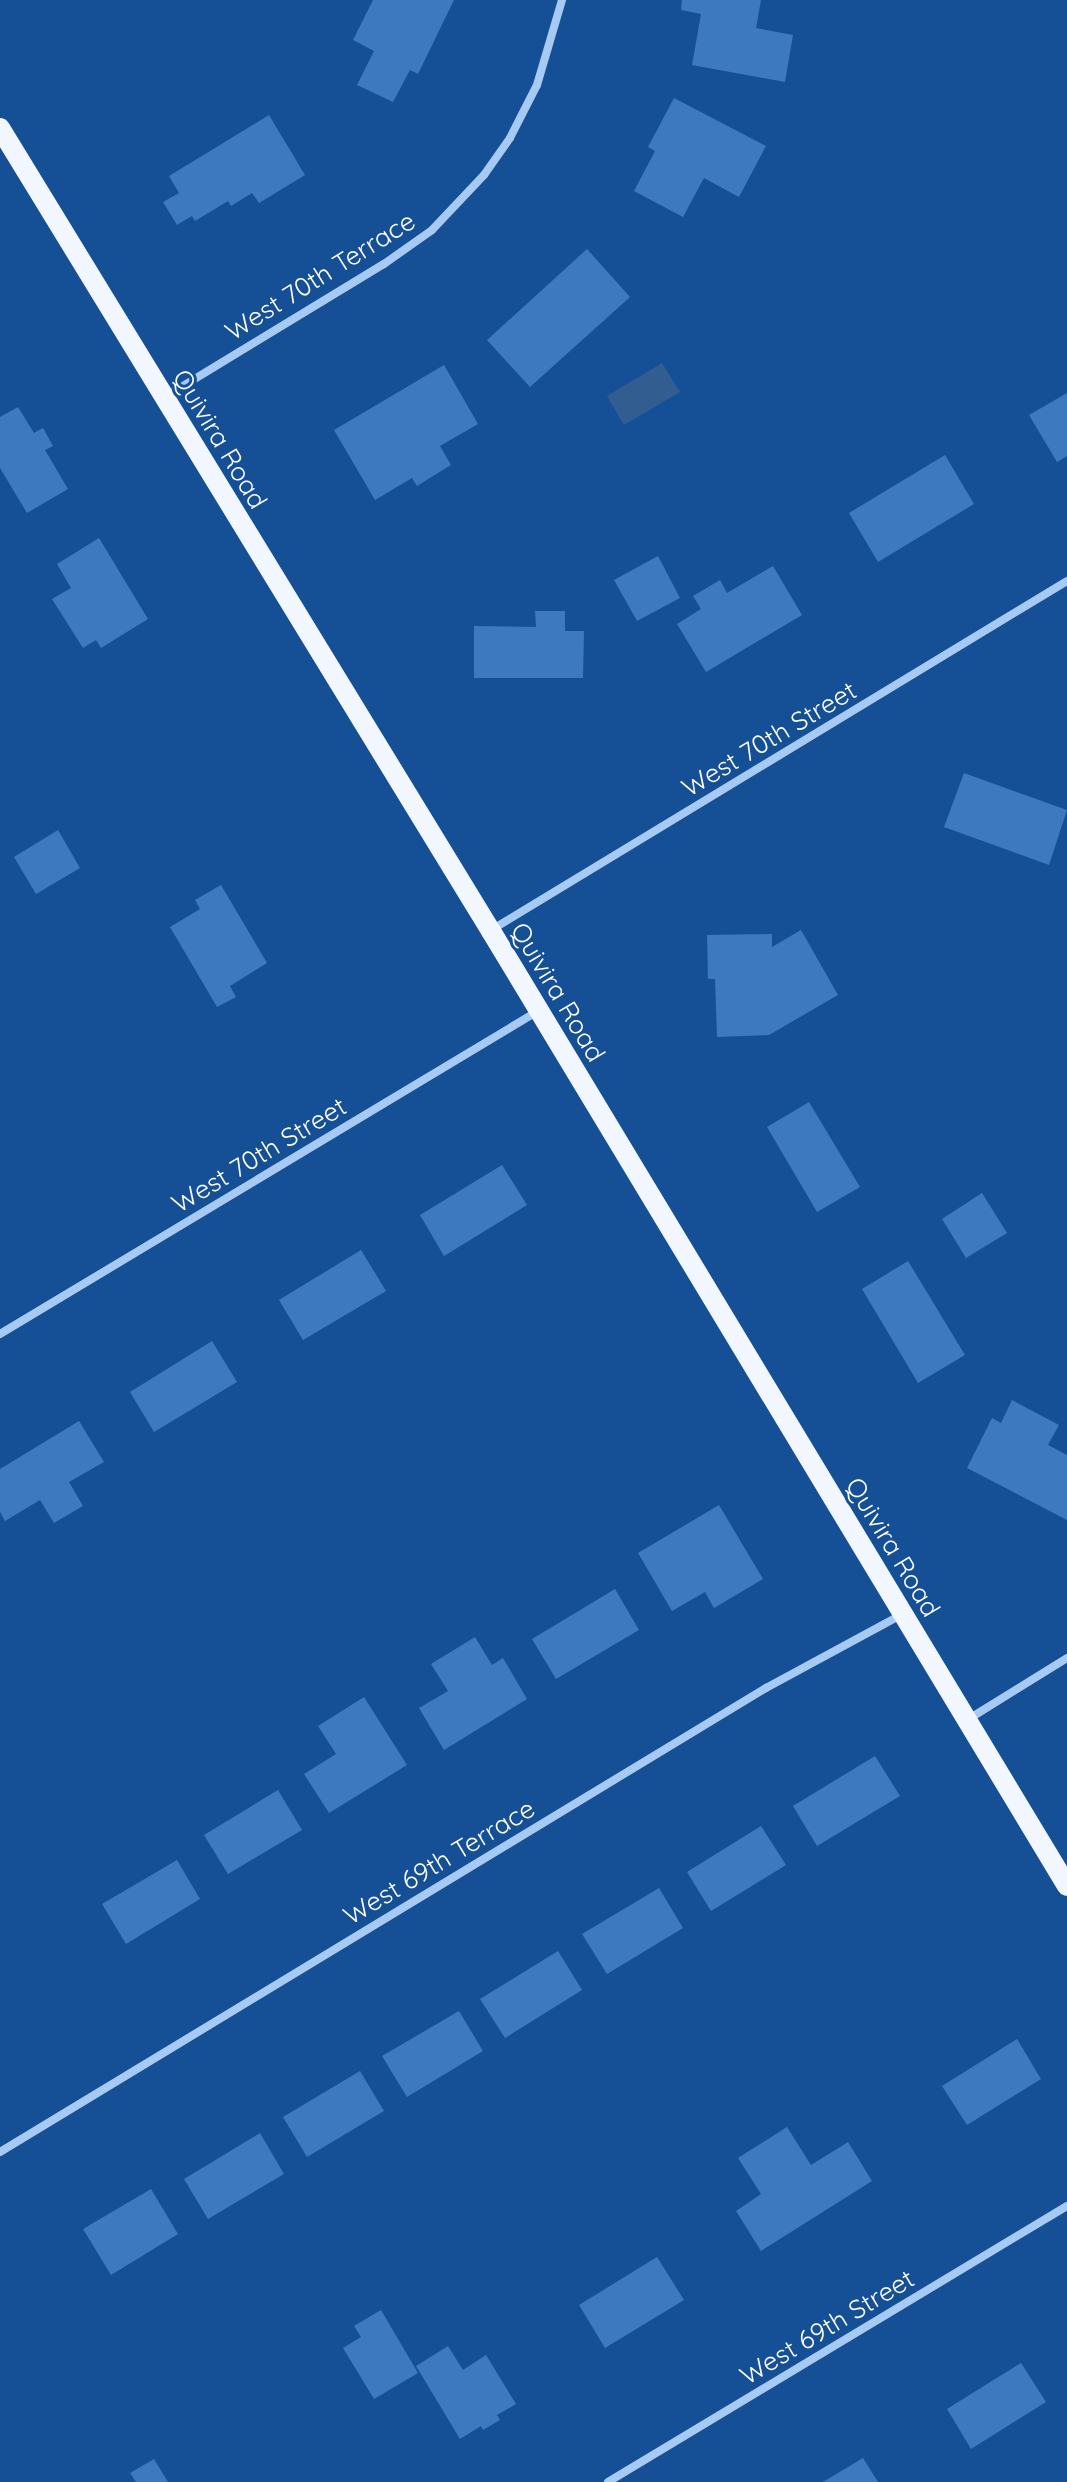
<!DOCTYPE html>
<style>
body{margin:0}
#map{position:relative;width:1067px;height:2482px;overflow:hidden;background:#155097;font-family:Quicksand,sans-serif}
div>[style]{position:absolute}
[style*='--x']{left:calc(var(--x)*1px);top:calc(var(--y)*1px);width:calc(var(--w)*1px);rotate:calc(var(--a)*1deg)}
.water>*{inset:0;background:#325d90}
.building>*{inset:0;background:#3d79be}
.minor>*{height:8px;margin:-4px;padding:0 4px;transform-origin:4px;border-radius:4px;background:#a7caf2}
.primary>*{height:20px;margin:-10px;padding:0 10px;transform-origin:10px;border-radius:10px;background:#f2f7ff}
span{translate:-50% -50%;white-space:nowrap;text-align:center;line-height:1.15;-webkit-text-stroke:6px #155097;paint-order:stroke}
.street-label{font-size:26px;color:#fff}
</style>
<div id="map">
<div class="water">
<div style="clip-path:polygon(662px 363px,680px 392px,624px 425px,607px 396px)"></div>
</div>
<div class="building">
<div style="clip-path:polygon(373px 0,454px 0,418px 74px,410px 70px,393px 102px,357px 85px,374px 51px,353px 40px)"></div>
<div style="clip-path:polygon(682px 0,761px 0,756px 28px,793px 35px,785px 82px,692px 65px,701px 14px,681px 10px)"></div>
<div style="clip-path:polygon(674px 98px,766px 146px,739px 197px,704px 178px,683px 217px,634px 191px,655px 151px,648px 147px)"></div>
<div style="clip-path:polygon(269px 115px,305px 175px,259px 203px,252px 193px,231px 206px,228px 201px,195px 221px,192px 216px,177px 225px,163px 202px,179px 193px,169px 176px)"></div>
<div style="clip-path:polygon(587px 249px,630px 297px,530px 387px,487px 340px)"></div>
<div style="clip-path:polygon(444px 365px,478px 424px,440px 446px,451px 465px,417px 486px,412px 478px,375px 500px,334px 430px)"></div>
<div style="clip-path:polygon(1067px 393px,1067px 456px,1057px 462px,1029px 415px)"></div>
<div style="clip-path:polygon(18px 407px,34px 433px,43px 428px,53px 446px,45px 450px,68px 489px,27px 513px,0 468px,0 417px)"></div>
<div style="clip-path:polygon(945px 455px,974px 504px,878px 562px,849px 513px)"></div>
<div style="clip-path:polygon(99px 538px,148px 619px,101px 648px,96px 640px,83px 648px,52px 599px,71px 588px,57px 564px)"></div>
<div style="clip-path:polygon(658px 556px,680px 598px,637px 621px,614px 580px)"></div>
<div style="clip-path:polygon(773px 566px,802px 615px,706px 672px,677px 624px,701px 609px,693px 596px,720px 580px,727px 593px)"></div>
<div style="clip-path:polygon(535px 611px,565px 611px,565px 631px,584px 631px,583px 678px,474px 678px,474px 626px,536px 627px)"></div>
<div style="clip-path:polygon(964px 773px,1067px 810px,1049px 865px,944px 827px)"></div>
<div style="clip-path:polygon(58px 830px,80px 868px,36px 894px,14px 857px)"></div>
<div style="clip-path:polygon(221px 885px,267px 963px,230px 986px,236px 997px,217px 1007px,170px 927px,200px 909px,195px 900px)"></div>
<div style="clip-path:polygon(801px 930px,838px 995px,769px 1035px,717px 1037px,715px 979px,708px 979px,707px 935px,772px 934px,772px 947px)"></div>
<div style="clip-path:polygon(809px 1102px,860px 1187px,817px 1212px,767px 1127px)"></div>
<div style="clip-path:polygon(502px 1165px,527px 1205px,444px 1256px,420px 1215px)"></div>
<div style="clip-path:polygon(982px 1193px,1007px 1233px,966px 1258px,942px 1219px)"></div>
<div style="clip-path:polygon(361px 1250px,386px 1291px,303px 1340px,279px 1300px)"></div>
<div style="clip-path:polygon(908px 1261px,965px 1355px,918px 1383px,862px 1289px)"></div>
<div style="clip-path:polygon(212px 1341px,237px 1382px,154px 1432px,130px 1392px)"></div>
<div style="clip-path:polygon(1012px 1400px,1059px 1425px,1048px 1445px,1067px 1455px,1067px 1520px,967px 1468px,992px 1418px,1001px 1423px)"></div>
<div style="clip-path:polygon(79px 1421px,104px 1462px,69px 1482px,83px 1506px,54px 1523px,40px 1500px,5px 1521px,0 1512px,0 1469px)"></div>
<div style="clip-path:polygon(719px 1505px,763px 1579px,714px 1608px,705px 1592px,672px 1611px,638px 1553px)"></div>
<div style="clip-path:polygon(615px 1589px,639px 1630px,556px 1679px,532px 1639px)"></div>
<div style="clip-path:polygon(475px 1637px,492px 1665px,503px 1658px,527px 1699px,444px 1750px,419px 1708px,448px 1691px,431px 1664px)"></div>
<div style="clip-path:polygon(364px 1697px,407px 1765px,329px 1813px,304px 1774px,336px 1754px,318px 1726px)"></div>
<div style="clip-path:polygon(875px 1756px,900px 1796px,817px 1846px,793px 1806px)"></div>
<div style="clip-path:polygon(278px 1790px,302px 1830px,228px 1874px,204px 1835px)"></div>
<div style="clip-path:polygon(761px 1826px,786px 1865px,711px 1911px,687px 1872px)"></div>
<div style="clip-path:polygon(177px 1860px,200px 1899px,126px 1944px,102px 1904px)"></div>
<div style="clip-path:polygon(659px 1888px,683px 1928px,607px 1974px,582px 1934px)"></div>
<div style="clip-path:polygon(558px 1951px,582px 1990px,505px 2038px,480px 1999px)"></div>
<div style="clip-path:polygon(459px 2011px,483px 2051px,407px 2097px,382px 2056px)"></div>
<div style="clip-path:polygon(1017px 2039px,1041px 2079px,967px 2125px,942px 2086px)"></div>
<div style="clip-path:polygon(360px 2071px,384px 2111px,307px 2157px,283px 2117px)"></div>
<div style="clip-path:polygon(787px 2127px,811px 2165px,848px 2142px,872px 2181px,761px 2251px,736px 2211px,761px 2194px,738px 2158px)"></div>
<div style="clip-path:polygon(260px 2133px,284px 2174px,208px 2219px,184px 2179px)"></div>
<div style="clip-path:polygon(151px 2189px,178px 2234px,111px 2275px,83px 2229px)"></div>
<div style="clip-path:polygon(657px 2257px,684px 2300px,605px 2348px,579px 2305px)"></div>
<div style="clip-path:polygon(381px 2310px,418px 2373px,374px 2399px,343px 2348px,361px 2337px,354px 2326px)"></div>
<div style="clip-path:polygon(448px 2346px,463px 2370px,486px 2355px,516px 2404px,497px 2415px,500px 2420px,483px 2430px,481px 2426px,460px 2439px,416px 2366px)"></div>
<div style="clip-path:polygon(1021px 2363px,1046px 2402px,971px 2449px,947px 2409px)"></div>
<div style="clip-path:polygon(863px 2458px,878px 2482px,823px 2482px)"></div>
<div style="clip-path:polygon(154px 2459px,168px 2482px,136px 2482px,130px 2473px)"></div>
</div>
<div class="minor">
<div style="--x:165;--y:397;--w:256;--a:-31.3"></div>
<div style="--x:384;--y:264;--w:59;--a:-35.3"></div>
<div style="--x:432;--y:230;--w:76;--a:-46.6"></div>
<div style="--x:484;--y:175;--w:45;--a:-54.9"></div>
<div style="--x:510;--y:138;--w:59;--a:-63"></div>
<div style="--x:537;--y:85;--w:89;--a:-73.6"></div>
<div style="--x:493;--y:929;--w:671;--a:-31.23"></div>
<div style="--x:0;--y:1334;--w:628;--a:-30.98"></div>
<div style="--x:967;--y:1720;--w:118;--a:-31.8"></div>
<div style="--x:0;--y:2152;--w:896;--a:-31.21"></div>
<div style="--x:766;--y:1688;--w:156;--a:-28.4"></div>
<div style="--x:608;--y:2482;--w:536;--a:-31.02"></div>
</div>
<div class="primary">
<div style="--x:0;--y:128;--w:941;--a:58.56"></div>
<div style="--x:491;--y:931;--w:1115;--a:58.9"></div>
</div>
<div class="street-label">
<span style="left:320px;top:276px;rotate:-32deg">West 70th Terrace</span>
<span style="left:220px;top:439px;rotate:59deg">Quivira Road</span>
<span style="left:769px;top:739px;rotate:-31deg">West 70th Street</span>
<span style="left:558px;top:992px;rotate:59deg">Quivira Road</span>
<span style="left:259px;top:1155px;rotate:-31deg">West 70th Street</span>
<span style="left:893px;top:1547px;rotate:59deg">Quivira Road</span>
<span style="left:439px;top:1862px;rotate:-31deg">West 69th Terrace</span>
<span style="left:827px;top:2327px;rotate:-31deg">West 69th Street</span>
</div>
</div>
